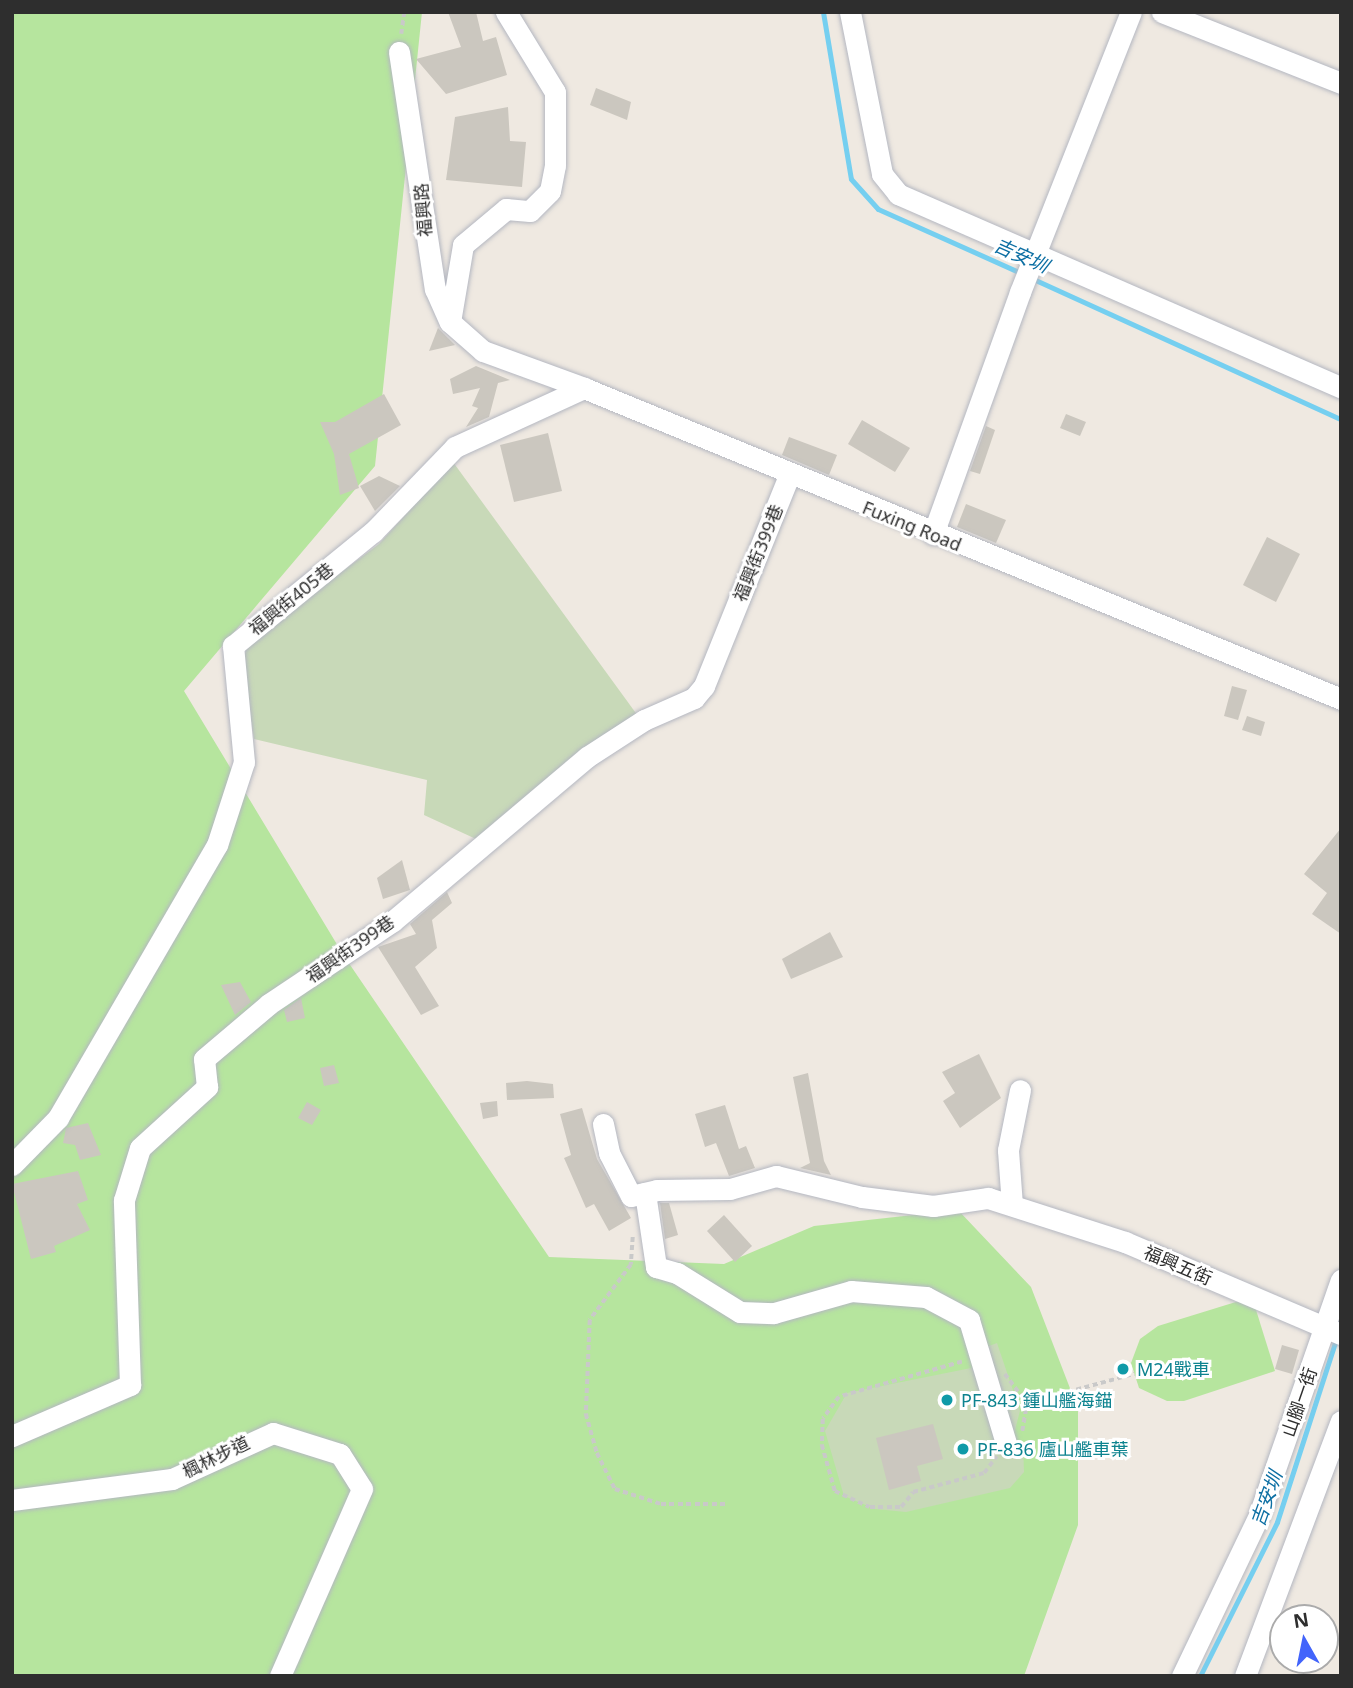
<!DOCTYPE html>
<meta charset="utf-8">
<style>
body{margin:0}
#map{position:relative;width:1353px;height:1688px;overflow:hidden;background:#efe9e1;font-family:"Noto Sans","Noto Sans TC",sans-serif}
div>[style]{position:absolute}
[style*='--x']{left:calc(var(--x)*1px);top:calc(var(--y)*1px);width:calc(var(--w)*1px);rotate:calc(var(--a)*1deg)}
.green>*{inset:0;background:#b6e59e}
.cemetery>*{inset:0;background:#c8d9b8}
.stream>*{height:5px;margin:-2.5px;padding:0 2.5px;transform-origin:2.5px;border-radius:2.5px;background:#75cff0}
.building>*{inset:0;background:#cbc7bf}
.path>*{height:3.5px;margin-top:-1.75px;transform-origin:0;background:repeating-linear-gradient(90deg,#c9c9c9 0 5px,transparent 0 8.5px)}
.roads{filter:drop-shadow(0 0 2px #b4b7c1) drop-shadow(0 0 2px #b4b7c1)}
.minor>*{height:21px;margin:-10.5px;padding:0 10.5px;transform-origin:10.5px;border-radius:10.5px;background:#fff}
.dots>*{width:19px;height:19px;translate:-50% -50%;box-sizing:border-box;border:4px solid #fff;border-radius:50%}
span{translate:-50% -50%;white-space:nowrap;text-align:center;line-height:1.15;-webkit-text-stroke:6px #fff;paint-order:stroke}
.street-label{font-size:18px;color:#2e2e2e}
.culture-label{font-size:18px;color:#0d838f}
.left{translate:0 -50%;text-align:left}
.water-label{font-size:19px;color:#0d6fa3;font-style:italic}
.frame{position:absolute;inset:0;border:14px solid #2e2e2e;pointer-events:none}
.north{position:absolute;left:1269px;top:1604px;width:70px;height:70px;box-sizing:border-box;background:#fff;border:2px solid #ababab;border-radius:50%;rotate:351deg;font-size:19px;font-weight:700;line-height:28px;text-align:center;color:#2e2e2e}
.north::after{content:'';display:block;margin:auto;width:24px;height:32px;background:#4264fb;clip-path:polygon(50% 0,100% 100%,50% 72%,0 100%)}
</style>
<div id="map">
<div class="green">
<div style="clip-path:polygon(12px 12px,422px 12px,375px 466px,184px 691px,344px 956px,549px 1257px,724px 1264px,814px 1226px,958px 1210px,1031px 1287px,1078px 1409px,1078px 1525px,1024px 1676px,12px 1676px)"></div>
<div style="clip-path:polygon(1252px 1297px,1275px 1371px,1184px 1401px,1167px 1401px,1139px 1388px,1131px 1363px,1140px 1339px,1158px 1326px)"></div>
</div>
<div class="cemetery">
<div style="clip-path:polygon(453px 462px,638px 716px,476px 839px,424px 815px,427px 780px,254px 739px,242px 666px,248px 642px,379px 544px)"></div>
<div style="clip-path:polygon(997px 1343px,1020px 1411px,1011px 1445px,1023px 1443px,1024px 1472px,1010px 1488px,906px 1512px,875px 1509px,844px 1496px,825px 1431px,847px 1393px,976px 1367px,973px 1352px)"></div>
</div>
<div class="stream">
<div style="--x:823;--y:12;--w:169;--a:80.5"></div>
<div style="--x:851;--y:179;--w:40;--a:48"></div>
<div style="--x:878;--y:209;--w:159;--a:24.1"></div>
<div style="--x:1031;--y:278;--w:341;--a:24.5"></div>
<div style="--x:1200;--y:1676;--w:172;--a:-63.4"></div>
<div style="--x:1277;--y:1522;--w:195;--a:-72.1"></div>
</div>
<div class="building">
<div style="clip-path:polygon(448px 12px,476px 12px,483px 41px,496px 37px,507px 75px,446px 94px,416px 59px,461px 47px)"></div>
<div style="clip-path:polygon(596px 88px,631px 102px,627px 120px,590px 105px)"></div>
<div style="clip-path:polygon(508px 107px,510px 141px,526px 142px,522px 187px,446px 180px,455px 117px)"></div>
<div style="clip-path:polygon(438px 328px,455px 345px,429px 351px)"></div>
<div style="clip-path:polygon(476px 366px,510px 380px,498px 383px,489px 417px,466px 427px,478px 408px,472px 406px,480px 388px,453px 394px,450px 379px)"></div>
<div style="clip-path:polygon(384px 394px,401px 425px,349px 454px,359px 488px,340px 495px,334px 454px,320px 422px,335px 422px)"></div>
<div style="clip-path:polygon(1066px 414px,1086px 422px,1080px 436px,1060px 428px)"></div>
<div style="clip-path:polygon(862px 420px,910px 448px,895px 472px,848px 444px)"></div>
<div style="clip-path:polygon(986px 426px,995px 430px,980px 474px,970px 471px)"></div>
<div style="clip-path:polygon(548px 433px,562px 491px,514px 502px,500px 445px)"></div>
<div style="clip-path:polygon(789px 437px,837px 455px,829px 475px,782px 455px)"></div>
<div style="clip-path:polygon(379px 476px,400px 486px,375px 511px,360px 486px)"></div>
<div style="clip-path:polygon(966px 504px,1006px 520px,996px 543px,957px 527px)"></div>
<div style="clip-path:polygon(1267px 537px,1300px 554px,1276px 602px,1243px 585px)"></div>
<div style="clip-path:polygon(1232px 686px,1247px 690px,1238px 720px,1224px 716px)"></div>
<div style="clip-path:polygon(1247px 716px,1265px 722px,1261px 736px,1242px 730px)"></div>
<div style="clip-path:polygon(1341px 828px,1341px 934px,1312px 914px,1327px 893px,1304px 874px)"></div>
<div style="clip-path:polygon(402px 860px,410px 890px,383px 899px,377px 878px)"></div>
<div style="clip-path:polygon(447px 892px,452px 903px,432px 920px,437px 948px,415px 967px,439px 1006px,421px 1015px,378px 947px,416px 934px,410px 924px)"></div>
<div style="clip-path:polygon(830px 932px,843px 957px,791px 979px,782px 959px)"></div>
<div style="clip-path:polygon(240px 982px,251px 1002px,235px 1015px,221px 985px)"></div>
<div style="clip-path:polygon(301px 998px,305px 1018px,287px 1022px,284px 1010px)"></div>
<div style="clip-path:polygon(979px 1054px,1001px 1098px,960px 1128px,943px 1101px,955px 1093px,942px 1072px)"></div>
<div style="clip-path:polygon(334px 1065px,339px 1083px,324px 1086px,320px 1068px)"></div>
<div style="clip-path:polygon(808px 1073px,824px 1161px,831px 1175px,800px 1168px,810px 1163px,793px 1077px)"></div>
<div style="clip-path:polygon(527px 1081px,553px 1084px,554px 1098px,507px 1100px,506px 1083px)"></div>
<div style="clip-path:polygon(497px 1101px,498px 1116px,483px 1119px,480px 1103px)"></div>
<div style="clip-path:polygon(307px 1102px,321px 1110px,312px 1125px,298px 1118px)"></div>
<div style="clip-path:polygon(725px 1105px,739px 1149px,746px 1146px,755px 1168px,729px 1176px,716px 1143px,705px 1147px,695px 1114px)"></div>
<div style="clip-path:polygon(582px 1108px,597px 1159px,631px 1218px,609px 1231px,594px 1204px,586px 1208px,564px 1158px,571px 1155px,560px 1114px)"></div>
<div style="clip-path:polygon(88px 1123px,101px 1155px,80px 1160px,75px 1145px,63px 1143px,66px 1128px)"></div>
<div style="clip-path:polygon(78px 1171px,88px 1200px,77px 1204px,90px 1230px,54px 1246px,56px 1252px,31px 1259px,12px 1184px)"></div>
<div style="clip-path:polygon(660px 1203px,669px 1203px,678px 1235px,665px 1239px)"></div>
<div style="clip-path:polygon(724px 1215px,752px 1246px,735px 1262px,707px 1231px)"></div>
<div style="clip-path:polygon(1282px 1345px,1299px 1350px,1292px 1374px,1275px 1369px)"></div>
<div style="clip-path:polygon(933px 1424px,943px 1459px,917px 1466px,921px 1481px,889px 1490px,876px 1438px)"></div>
</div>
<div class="path">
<div style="--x:401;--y:34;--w:22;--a:-82"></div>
<div style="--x:633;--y:1237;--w:28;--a:94"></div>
<div style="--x:631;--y:1265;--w:69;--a:126.7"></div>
<div style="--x:590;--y:1320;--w:94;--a:92.4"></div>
<div style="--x:586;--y:1414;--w:41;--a:74.2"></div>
<div style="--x:597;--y:1453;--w:40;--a:63.4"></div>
<div style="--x:615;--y:1489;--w:48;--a:18.1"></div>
<div style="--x:661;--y:1504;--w:67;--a:0"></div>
<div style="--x:962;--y:1362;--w:128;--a:164.1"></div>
<div style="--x:839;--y:1397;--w:27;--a:126"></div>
<div style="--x:823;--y:1419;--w:26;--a:92"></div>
<div style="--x:822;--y:1445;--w:48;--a:74.2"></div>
<div style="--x:835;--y:1491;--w:38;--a:25"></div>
<div style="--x:870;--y:1507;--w:31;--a:0"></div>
<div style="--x:901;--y:1507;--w:19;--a:-51"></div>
<div style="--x:913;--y:1492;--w:73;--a:-15"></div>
<div style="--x:984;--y:1473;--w:21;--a:-53"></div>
<div style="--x:1005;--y:1374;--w:36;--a:53"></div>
<div style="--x:1022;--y:1431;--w:28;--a:-80"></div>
<div style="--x:1027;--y:1403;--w:111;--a:-15.2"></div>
</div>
<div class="roads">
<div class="minor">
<div style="--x:850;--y:12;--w:165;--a:78.8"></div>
<div style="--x:882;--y:174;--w:26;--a:51"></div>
<div style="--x:898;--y:194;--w:484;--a:23.6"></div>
<div style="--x:1162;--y:12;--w:193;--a:21.6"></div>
<div style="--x:399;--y:52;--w:240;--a:81.4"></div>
<div style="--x:435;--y:289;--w:36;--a:66"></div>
<div style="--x:450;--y:322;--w:44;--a:41.3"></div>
<div style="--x:483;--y:351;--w:108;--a:20.1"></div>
<div style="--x:584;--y:388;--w:818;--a:22.33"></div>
<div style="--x:450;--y:322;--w:78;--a:-80.4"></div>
<div style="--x:463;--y:245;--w:56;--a:-39.9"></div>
<div style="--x:506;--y:209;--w:24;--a:5"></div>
<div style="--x:530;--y:211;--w:28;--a:-45"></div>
<div style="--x:550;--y:191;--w:26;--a:-79"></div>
<div style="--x:555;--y:165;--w:73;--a:-90"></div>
<div style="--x:555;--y:92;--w:94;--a:-121.5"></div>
<div style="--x:933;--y:534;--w:257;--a:-70.2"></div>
<div style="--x:1020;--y:292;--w:301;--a:-68.4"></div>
<div style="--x:603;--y:1124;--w:30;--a:78"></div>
<div style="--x:609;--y:1153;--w:48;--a:62.9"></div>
<div style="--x:631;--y:1196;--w:27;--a:-13"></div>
<div style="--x:657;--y:1190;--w:73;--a:-0.8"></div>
<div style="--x:730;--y:1189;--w:48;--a:-15.8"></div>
<div style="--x:776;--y:1176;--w:89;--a:13.7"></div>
<div style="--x:862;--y:1197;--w:72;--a:7.2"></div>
<div style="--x:933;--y:1206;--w:56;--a:-8.3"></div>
<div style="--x:988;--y:1198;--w:144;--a:17.8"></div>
<div style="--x:1125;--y:1242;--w:235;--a:23.1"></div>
<div style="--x:12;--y:1165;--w:66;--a:-45.6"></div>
<div style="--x:58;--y:1118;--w:316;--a:-59.8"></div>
<div style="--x:217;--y:845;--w:87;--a:-72"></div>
<div style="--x:244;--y:762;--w:117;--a:-95.4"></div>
<div style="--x:233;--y:646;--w:181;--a:-39.2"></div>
<div style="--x:373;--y:532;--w:118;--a:-46"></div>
<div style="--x:455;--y:447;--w:142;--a:-24.6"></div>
<div style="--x:645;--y:1193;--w:75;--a:81.5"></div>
<div style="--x:656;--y:1267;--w:22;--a:16"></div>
<div style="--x:677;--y:1273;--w:74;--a:31.8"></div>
<div style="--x:740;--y:1312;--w:34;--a:2"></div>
<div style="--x:774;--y:1313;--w:80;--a:-15.9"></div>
<div style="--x:851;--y:1291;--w:75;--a:4.6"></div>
<div style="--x:926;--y:1297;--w:49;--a:28.1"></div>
<div style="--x:969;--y:1320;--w:128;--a:73.3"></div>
<div style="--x:1012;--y:1205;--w:55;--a:-94.2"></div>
<div style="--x:1008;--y:1150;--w:61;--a:-78.7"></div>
<div style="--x:12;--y:1436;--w:129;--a:-23.4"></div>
<div style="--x:130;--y:1385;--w:185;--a:-91.9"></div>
<div style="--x:124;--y:1200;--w:54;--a:-72.9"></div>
<div style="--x:140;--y:1148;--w:91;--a:-42.3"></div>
<div style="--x:207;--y:1087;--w:28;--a:-96"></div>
<div style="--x:204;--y:1059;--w:85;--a:-40.2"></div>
<div style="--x:269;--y:1004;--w:149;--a:-33.8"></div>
<div style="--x:393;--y:921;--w:254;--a:-40.2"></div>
<div style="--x:587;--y:757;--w:68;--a:-33"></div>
<div style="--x:644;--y:720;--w:55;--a:-23.7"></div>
<div style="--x:694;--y:698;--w:16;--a:-50"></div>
<div style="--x:704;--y:686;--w:227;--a:-68"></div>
<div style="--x:12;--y:1500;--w:161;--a:-7.5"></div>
<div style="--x:172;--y:1479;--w:111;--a:-24.5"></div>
<div style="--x:273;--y:1433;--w:70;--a:17.4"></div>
<div style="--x:340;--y:1454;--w:41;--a:57.8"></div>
<div style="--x:362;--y:1489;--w:204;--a:113.7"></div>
<div style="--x:1182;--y:1676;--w:178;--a:-64.4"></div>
<div style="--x:1259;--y:1515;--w:249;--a:-70.8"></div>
<div style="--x:1245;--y:1676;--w:272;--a:-69.4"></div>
</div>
</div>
<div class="dots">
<div style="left:1123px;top:1369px;background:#0f9aa8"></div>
<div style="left:947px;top:1400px;background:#0f9aa8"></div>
<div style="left:963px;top:1449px;background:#0f9aa8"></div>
</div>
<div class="street-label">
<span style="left:423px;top:210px;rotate:-95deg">福興路</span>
<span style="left:912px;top:526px;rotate:22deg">Fuxing Road</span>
<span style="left:758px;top:553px;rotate:-68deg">福興街399巷</span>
<span style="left:291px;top:599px;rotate:-39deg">福興街405巷</span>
<span style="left:350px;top:949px;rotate:-35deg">福興街399巷</span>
<span style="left:1178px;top:1265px;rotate:23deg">福興五街</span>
<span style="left:1299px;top:1402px;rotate:-71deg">山腳一街</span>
<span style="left:216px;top:1457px;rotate:-26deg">楓林步道</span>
</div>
<div class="culture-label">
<span class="left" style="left:1137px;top:1369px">M24戰車</span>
<span class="left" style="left:961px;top:1400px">PF-843 鍾山艦海錨</span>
<span class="left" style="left:977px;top:1449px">PF-836 廬山艦車葉</span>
</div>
<div class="water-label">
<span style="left:1021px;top:256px;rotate:24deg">吉安圳</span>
<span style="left:1267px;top:1499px;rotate:-70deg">吉安圳</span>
</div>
<div class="frame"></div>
<div class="north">N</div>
</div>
